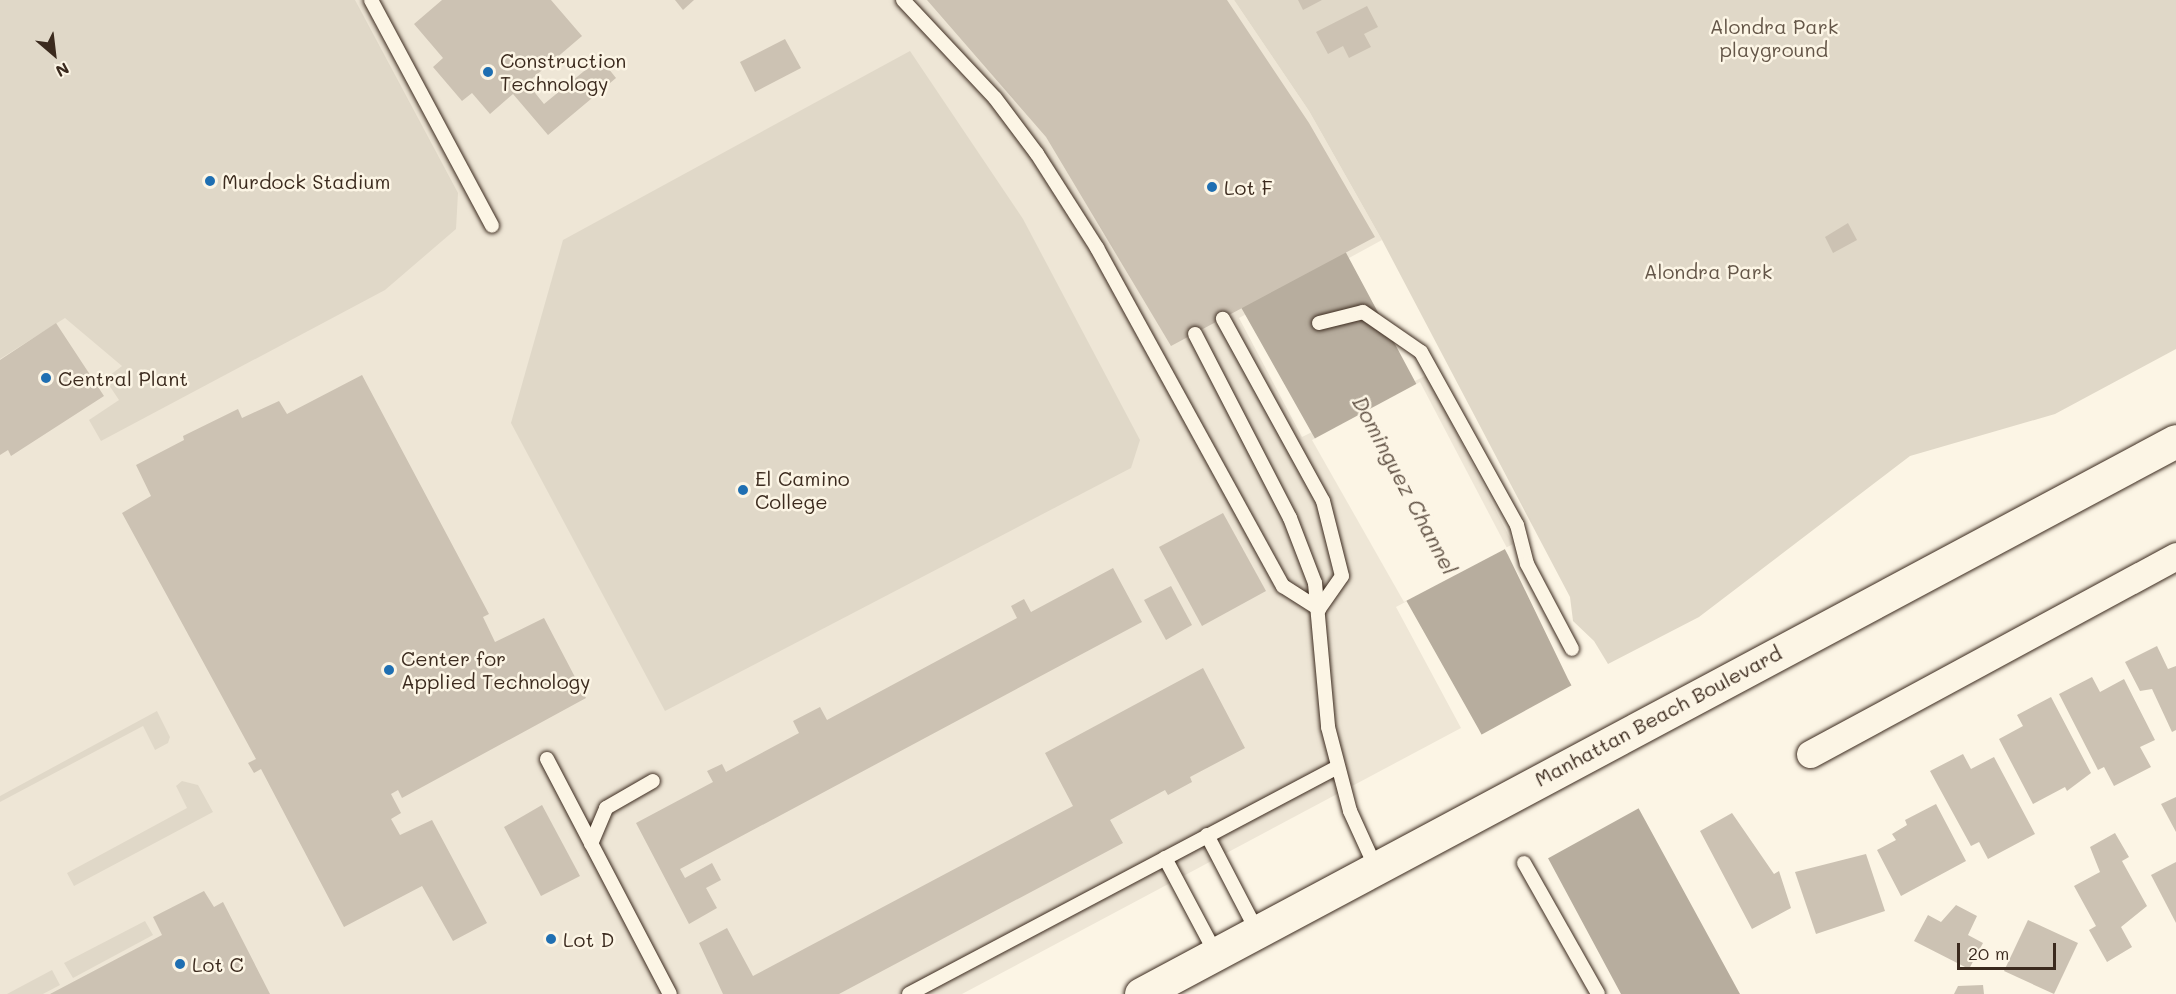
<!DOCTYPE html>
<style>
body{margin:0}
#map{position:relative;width:2176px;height:994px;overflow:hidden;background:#fcf5e5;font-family:Mali,sans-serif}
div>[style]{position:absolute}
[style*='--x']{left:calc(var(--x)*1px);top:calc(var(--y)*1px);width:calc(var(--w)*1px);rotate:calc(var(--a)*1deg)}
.built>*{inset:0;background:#eee6d6}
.green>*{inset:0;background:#e0d8c8}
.water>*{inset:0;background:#b7ad9e}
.pier>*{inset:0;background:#fcf5e5}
.building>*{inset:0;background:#ccc2b3}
.roads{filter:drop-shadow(0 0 2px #3b2a1e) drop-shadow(0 0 2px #3b2a1e)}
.lane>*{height:14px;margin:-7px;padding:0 7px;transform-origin:7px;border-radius:7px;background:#fcf5e5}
.street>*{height:27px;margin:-13.5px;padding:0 13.5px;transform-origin:13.5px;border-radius:13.5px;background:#fcf5e5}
.primary>*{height:33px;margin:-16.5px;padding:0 16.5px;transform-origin:16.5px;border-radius:16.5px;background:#fcf5e5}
.dots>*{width:16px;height:16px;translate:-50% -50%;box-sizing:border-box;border:3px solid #fcf5e5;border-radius:50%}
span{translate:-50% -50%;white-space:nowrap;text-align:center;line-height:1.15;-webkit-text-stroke:5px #fcf5e5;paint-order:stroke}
.park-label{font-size:20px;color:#645648}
.poi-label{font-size:20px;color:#3b2a1e}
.left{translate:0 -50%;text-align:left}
.street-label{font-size:20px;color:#3b2a1e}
.water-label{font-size:21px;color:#605144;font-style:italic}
.north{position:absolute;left:24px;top:24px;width:60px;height:60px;-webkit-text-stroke:4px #fcf5e5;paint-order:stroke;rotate:152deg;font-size:16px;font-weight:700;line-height:24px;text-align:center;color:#3b2a1e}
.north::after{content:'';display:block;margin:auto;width:21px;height:27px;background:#3b2a1e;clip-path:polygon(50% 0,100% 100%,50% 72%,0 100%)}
.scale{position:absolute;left:1957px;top:943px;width:99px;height:27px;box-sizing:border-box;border:3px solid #3b2a1e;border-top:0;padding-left:8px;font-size:18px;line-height:21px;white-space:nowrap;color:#3b2a1e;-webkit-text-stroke:4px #fcf5e5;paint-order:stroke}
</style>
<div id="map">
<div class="built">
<div style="clip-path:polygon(0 0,1234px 0,1309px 111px,1382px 240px,1239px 318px,1302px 437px,1427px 375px,1513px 544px,1396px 607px,1461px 728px,962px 994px,0 994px)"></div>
</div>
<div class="green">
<div style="clip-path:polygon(0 0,355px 0,458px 193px,456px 229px,385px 290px,101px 441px,89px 420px,119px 400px,105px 379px,122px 366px,65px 318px,0 359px)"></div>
<div style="clip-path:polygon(1234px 0,2176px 0,2176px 349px,2055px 414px,1910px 456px,1699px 617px,1608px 664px,1594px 641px,1573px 621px,1570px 597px,1382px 240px,1309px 111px)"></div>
<div style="clip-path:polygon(910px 51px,1023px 219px,1140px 440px,1131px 468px,665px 711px,511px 423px,563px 240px)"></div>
<div style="clip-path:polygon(157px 711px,170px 737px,168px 743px,155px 750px,143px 726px,0 802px,0 796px)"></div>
<div style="clip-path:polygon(182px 781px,198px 785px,213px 812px,74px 886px,67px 873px,187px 808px,176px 786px)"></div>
<div style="clip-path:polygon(145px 921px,153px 935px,73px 978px,64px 963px)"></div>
<div style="clip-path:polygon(52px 970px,60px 985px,43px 994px,7px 994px)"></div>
</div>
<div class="water">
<div style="clip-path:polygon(1158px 160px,1336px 234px,1508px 555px,1568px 679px,1740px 994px,1621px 994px,1478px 728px)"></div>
</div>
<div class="pier">
<div style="clip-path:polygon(1420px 382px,1507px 548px,1404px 602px,1312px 440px)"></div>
<div style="clip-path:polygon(1574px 684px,1641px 807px,1545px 860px,1479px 736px)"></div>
</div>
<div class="building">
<div style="clip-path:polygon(442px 0,551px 0,582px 36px,527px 83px,544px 104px,600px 58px,616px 78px,548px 135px,513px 94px,490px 114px,472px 93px,462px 101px,433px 67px,443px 58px,414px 24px)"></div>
<div style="clip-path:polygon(675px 0,694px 0,683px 10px)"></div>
<div style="clip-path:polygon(927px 0,1227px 0,1309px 123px,1375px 237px,1171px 346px,1046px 137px)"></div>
<div style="clip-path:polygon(1298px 0,1322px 0,1303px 10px)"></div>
<div style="clip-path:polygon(1367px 6px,1378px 27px,1364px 34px,1371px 47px,1349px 58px,1343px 46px,1328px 54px,1316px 32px)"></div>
<div style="clip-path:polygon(785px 39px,801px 68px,755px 92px,740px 62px)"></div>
<div style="clip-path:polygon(1848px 223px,1857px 240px,1833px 253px,1825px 237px)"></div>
<div style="clip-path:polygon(56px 323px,104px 396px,11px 456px,8px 450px,0 455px,0 360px)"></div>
<div style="clip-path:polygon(362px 375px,489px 614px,483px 617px,495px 642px,544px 618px,586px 698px,402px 798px,398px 790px,391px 794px,401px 813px,391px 819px,400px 835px,432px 820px,487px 923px,453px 941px,422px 886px,344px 927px,261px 769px,254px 773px,248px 763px,256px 759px,122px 513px,151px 496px,136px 465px,184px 440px,183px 436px,238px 409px,242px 418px,279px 401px,287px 414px)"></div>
<div style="clip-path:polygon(1223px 513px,1266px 591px,1202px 626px,1159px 547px)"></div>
<div style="clip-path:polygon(1113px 568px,1142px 622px,680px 869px,685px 878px,712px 863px,721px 880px,706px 888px,717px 908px,689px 924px,636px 823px,713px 782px,707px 771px,722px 764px,726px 772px,799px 733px,793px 721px,820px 707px,827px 720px,1017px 618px,1011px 606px,1024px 599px,1031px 612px)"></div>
<div style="clip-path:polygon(1171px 586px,1192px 625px,1166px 640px,1144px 600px)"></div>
<div style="clip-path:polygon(2157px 646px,2168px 669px,2176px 666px,2176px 730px,2172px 732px,2152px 689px,2140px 691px,2125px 662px)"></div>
<div style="clip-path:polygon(1203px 668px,1245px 748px,1190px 777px,1192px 782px,1168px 795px,1165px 790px,1110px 820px,1123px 843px,839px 994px,723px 994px,699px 943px,727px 928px,753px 976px,1073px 806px,1045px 753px)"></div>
<div style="clip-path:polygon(2092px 677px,2100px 692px,2124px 679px,2155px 740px,2140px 747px,2151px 767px,2114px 786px,2104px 767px,2098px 770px,2059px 694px)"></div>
<div style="clip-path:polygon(2051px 697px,2091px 773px,2067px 791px,2065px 787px,2033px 804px,1999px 739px,2023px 726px,2017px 715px)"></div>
<div style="clip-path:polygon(1963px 754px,1971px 769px,1994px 757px,2035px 834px,1988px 859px,1979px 842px,1971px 846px,1930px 771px)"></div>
<div style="clip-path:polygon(2176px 797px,2176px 832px,2161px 804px)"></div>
<div style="clip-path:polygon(1936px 804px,1966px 861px,1901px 896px,1877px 850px,1896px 840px,1892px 834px,1907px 825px,1905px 820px)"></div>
<div style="clip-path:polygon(542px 805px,580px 876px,541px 896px,504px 827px)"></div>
<div style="clip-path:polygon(1732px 813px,1774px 874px,1779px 871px,1791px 908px,1752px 929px,1700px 831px)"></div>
<div style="clip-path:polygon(2115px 833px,2129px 857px,2122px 861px,2147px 906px,2121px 927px,2132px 947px,2107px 962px,2089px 930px,2096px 926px,2074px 886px,2100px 872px,2090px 847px)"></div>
<div style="clip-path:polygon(1866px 854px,1885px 911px,1816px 934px,1795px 872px)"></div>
<div style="clip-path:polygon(2176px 862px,2176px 923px,2151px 875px)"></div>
<div style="clip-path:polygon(204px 891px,214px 907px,223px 902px,270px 994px,50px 994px,162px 935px,153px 917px)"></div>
<div style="clip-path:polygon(1956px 905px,1977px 916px,1968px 935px,1983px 943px,1969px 969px,1914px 941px,1928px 915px,1941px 922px)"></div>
<div style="clip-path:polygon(2028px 920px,2078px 943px,2054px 994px,2004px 971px)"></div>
<div style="clip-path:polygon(1983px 985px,1984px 994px,1954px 994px,1958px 986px)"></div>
</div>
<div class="roads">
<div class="lane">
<div style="--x:371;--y:0;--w:256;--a:61.8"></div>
<div style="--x:903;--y:0;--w:134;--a:46.8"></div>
<div style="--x:995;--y:98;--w:70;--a:53.1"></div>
<div style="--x:1037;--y:154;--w:112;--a:57.4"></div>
<div style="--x:1097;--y:248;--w:386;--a:61.2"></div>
<div style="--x:1283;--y:586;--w:43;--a:32.6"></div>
<div style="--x:1319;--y:609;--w:40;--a:-55.1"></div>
<div style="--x:1342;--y:576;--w:77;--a:-104.2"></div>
<div style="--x:1323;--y:501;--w:208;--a:-118.8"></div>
<div style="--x:1319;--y:323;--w:45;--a:-14"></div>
<div style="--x:1363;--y:312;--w:70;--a:34.6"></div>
<div style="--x:1421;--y:352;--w:198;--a:61"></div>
<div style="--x:1517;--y:525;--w:40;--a:75.6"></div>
<div style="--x:1527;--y:564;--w:96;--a:62.1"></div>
<div style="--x:1195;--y:334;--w:207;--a:62.7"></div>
<div style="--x:1290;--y:518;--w:70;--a:69"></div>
<div style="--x:1315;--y:583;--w:145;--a:84.8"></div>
<div style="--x:1328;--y:727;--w:87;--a:75.3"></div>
<div style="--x:1350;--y:811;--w:63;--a:65.5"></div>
<div style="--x:547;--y:759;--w:265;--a:62.4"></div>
<div style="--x:1207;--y:835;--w:108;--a:62.5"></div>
<div style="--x:591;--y:844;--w:39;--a:-67"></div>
<div style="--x:606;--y:808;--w:54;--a:-29.9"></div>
<div style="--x:1165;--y:858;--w:109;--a:62"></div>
<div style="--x:1524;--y:863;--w:150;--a:60.5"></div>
<div style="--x:909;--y:994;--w:485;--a:-27.9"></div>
</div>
<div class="street">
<div style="--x:1810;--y:754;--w:416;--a:-28.4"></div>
</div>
<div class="primary">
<div style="--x:1141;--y:994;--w:1173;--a:-28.12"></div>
</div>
</div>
<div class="dots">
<div style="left:488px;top:72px;background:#1f6fb2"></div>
<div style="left:210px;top:181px;background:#1f6fb2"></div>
<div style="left:1212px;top:187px;background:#1f6fb2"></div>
<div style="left:46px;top:378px;background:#1f6fb2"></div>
<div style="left:743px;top:490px;background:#1f6fb2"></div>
<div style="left:389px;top:670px;background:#1f6fb2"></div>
<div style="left:551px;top:939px;background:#1f6fb2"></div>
<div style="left:180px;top:964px;background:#1f6fb2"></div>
</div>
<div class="park-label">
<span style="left:1774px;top:38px">Alondra Park<br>playground</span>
<span style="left:1708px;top:271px">Alondra Park</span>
</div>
<div class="poi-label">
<span class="left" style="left:500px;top:72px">Construction<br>Technology</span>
<span class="left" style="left:222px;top:181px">Murdock Stadium</span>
<span class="left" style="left:1224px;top:187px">Lot F</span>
<span class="left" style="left:58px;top:378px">Central Plant</span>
<span class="left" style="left:755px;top:490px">El Camino<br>College</span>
<span class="left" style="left:401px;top:670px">Center for<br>Applied Technology</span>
<span class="left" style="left:563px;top:939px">Lot D</span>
<span class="left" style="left:192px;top:964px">Lot C</span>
</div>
<div class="street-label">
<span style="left:1658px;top:716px;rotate:-28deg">Manhattan Beach Boulevard</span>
</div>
<div class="water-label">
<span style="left:1405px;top:485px;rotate:62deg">Dominguez Channel</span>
</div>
<div class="north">N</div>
<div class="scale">20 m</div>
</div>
